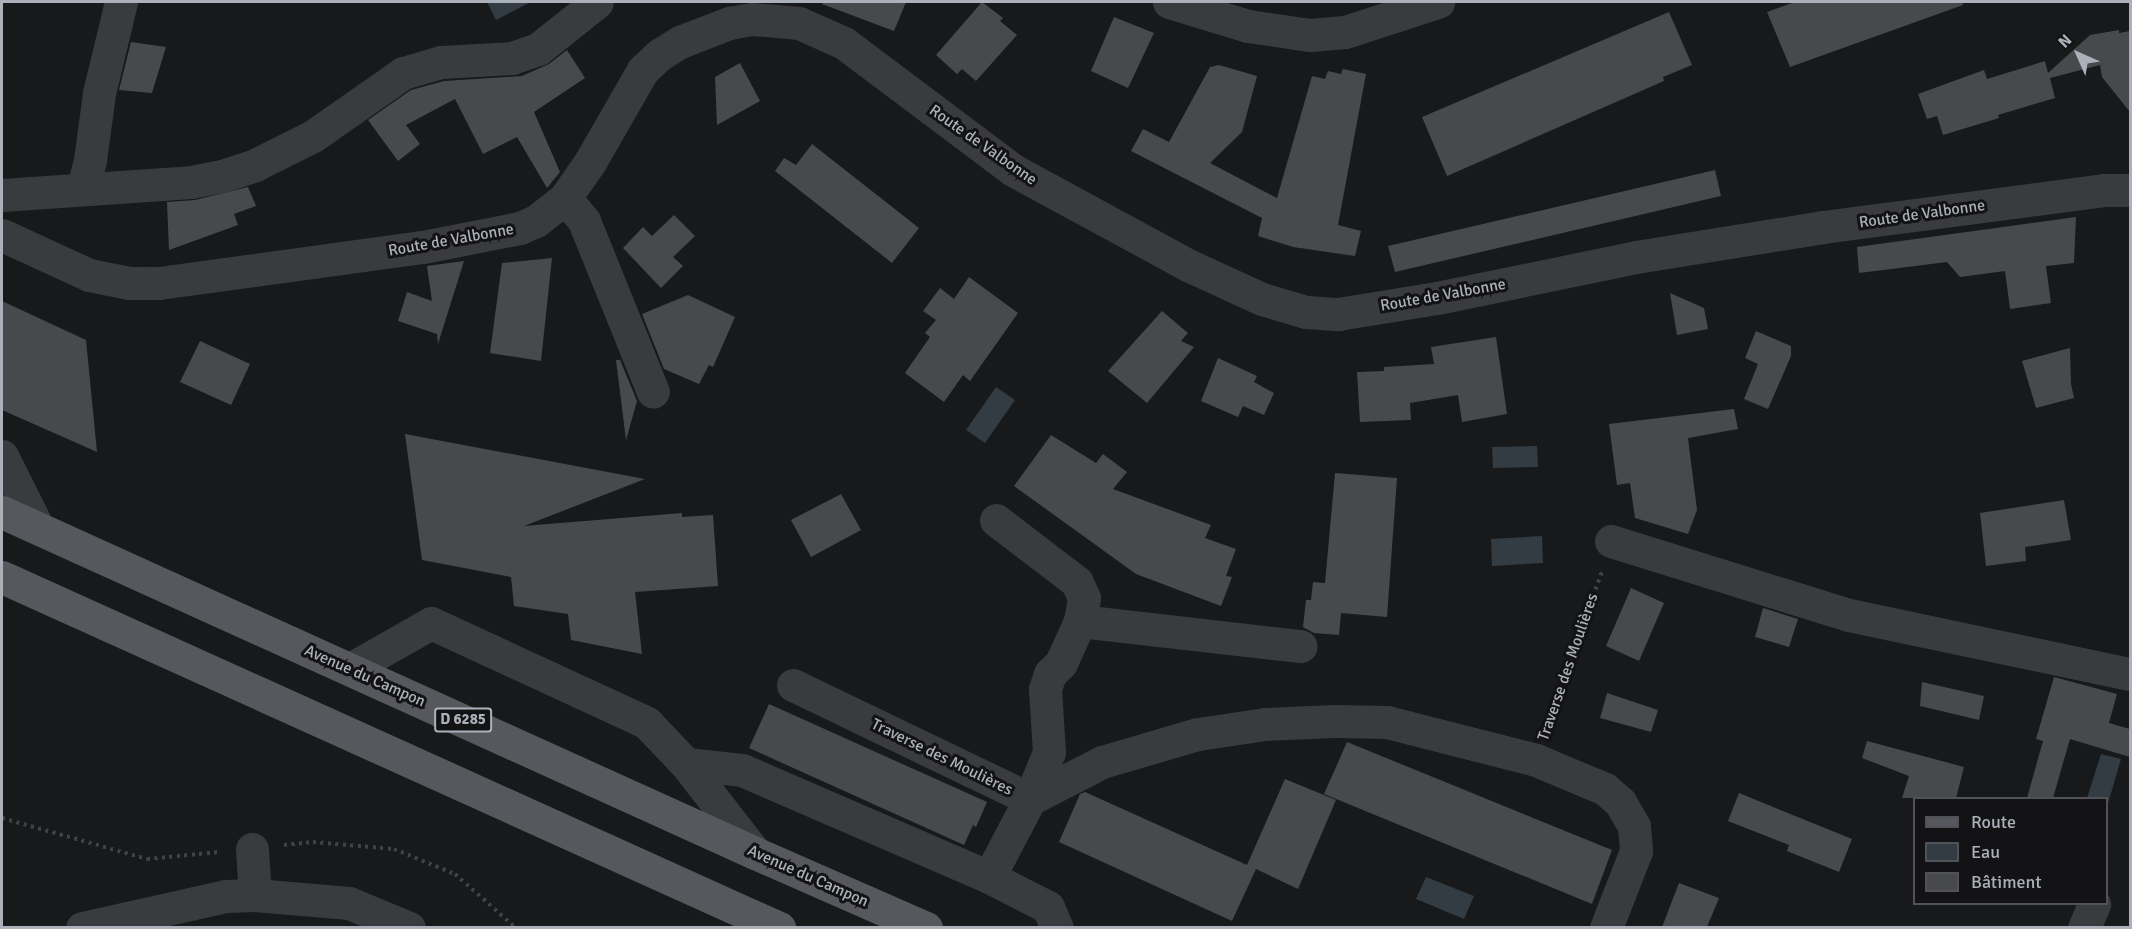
<!DOCTYPE html>
<meta charset="utf-8">
<style>
body{margin:0}
#map{position:relative;width:2132px;height:929px;overflow:hidden;background:#18191a;font-family:Signika,sans-serif}
div>[style]{position:absolute}
[style*='--x']{left:calc(var(--x)*1px);top:calc(var(--y)*1px);width:calc(var(--w)*1px);rotate:calc(var(--a)*1deg)}
.water>*{inset:0;background:#323c42}
.building>*{inset:0;background:#48494d}
.path>*{height:4px;margin-top:-2px;transform-origin:0;background:repeating-linear-gradient(90deg,#404246 0 3px,transparent 0 7.5px)}
.minor>*{height:33px;margin:-16.5px;padding:0 16.5px;transform-origin:16.5px;border-radius:16.5px;background:#3a3b3f}
.major>*{height:33px;margin:-16.5px;padding:0 16.5px;transform-origin:16.5px;border-radius:16.5px;background:#56585e}
span{translate:-50% -50%;white-space:nowrap;text-align:center;line-height:1.15;-webkit-text-stroke:6px #131315;paint-order:stroke}
.shield-label span{padding:2px 4px;background:#131315;border:2px solid;border-radius:4px;-webkit-text-stroke-width:0}
.shield-label{font-size:15px;color:#acb1b9;font-weight:700}
.street-label{font-size:16px;color:#acb1b9}
.frame{position:absolute;inset:0;border:3px solid #acb1b9;pointer-events:none}
.legend{position:absolute;left:1913px;top:797px;width:195px;height:108px;box-sizing:border-box;background:#131315;border:2px solid #505257;margin:0;padding:8px 10px;list-style:none;font-size:18px;color:#acb1b9}
.legend li{display:flex;align-items:center;gap:12px;height:30px}
.legend b{width:30px;border:2px solid #505257}
.north{position:absolute;left:2048px;top:24px;width:60px;height:60px;-webkit-text-stroke:4px #131315;paint-order:stroke;rotate:315deg;font-size:16px;font-weight:700;line-height:24px;text-align:center;color:#acb1b9}
.north::after{content:'';display:block;margin:auto;width:21px;height:27px;background:#acb1b9;clip-path:polygon(50% 0,100% 100%,50% 72%,0 100%)}
</style>
<div id="map">
<div class="water">
<div style="clip-path:polygon(487px 2px,531px 2px,496px 20px)"></div>
<div style="clip-path:polygon(996px 387px,1015px 400px,985px 443px,966px 430px)"></div>
<div style="clip-path:polygon(1537px 446px,1538px 467px,1493px 468px,1492px 447px)"></div>
<div style="clip-path:polygon(1542px 536px,1543px 563px,1492px 566px,1491px 539px)"></div>
<div style="clip-path:polygon(2101px 754px,2121px 759px,2107px 807px,2106px 798px,2087px 798px)"></div>
<div style="clip-path:polygon(1426px 877px,1474px 896px,1464px 919px,1416px 899px)"></div>
</div>
<div class="building">
<div style="clip-path:polygon(823px 2px,906px 2px,894px 31px,822px 4px)"></div>
<div style="clip-path:polygon(982px 2px,1003px 18px,1000px 21px,1017px 35px,976px 81px,962px 69px,957px 74px,936px 55px)"></div>
<div style="clip-path:polygon(1795px 2px,1962px 2px,1963px 5px,1790px 67px,1767px 12px)"></div>
<div style="clip-path:polygon(1669px 12px,1692px 65px,1663px 77px,1664px 81px,1447px 176px,1422px 117px)"></div>
<div style="clip-path:polygon(1114px 17px,1154px 33px,1128px 88px,1091px 71px)"></div>
<div style="clip-path:polygon(2119px 30px,2119px 33px,2130px 31px,2130px 112px,2102px 77px,2100px 65px,2050px 78px,2055px 98px,1998px 115px,1999px 118px,1943px 135px,1937px 116px,1927px 119px,1918px 94px,1984px 70px,1987px 79px,2045px 61px,2048px 73px,2090px 35px)"></div>
<div style="clip-path:polygon(131px 42px,166px 47px,152px 93px,119px 90px)"></div>
<div style="clip-path:polygon(567px 50px,585px 78px,534px 112px,560px 172px,547px 188px,517px 137px,483px 154px,455px 99px,406px 125px,420px 144px,398px 161px,368px 120px,411px 90px,444px 81px,522px 76px,549px 64px)"></div>
<div style="clip-path:polygon(740px 63px,760px 101px,717px 125px,715px 77px)"></div>
<div style="clip-path:polygon(1219px 65px,1257px 76px,1242px 132px,1210px 163px,1277px 198px,1312px 76px,1325px 79px,1328px 71px,1341px 74px,1343px 69px,1366px 74px,1338px 225px,1361px 231px,1355px 256px,1293px 247px,1258px 236px,1262px 218px,1131px 151px,1143px 129px,1169px 142px,1210px 67px)"></div>
<div style="clip-path:polygon(812px 144px,919px 228px,892px 263px,775px 171px,784px 158px,796px 165px)"></div>
<div style="clip-path:polygon(1715px 170px,1721px 196px,1395px 272px,1388px 246px)"></div>
<div style="clip-path:polygon(248px 187px,256px 206px,234px 214px,238px 225px,169px 250px,167px 202px,195px 200px)"></div>
<div style="clip-path:polygon(674px 215px,695px 236px,673px 257px,683px 266px,661px 288px,623px 248px,643px 227px,652px 236px)"></div>
<div style="clip-path:polygon(2076px 217px,2074px 263px,2046px 266px,2051px 303px,2010px 309px,2005px 271px,1960px 277px,1947px 262px,1859px 273px,1857px 247px)"></div>
<div style="clip-path:polygon(552px 258px,541px 361px,490px 353px,502px 263px)"></div>
<div style="clip-path:polygon(464px 261px,438px 344px,437px 334px,398px 321px,407px 292px,432px 301px,427px 266px)"></div>
<div style="clip-path:polygon(969px 277px,1018px 313px,970px 381px,963px 375px,944px 402px,905px 373px,930px 337px,925px 333px,936px 320px,923px 311px,940px 288px,954px 299px)"></div>
<div style="clip-path:polygon(1670px 293px,1704px 308px,1708px 329px,1677px 335px)"></div>
<div style="clip-path:polygon(688px 295px,735px 317px,713px 367px,709px 365px,699px 384px,664px 369px,642px 314px)"></div>
<div style="clip-path:polygon(2px 301px,86px 340px,97px 452px,2px 410px)"></div>
<div style="clip-path:polygon(1162px 311px,1188px 333px,1181px 341px,1194px 347px,1147px 403px,1108px 371px)"></div>
<div style="clip-path:polygon(1756px 331px,1791px 346px,1791px 356px,1768px 409px,1744px 399px,1758px 364px,1745px 358px)"></div>
<div style="clip-path:polygon(1496px 337px,1507px 414px,1462px 422px,1458px 395px,1410px 403px,1411px 420px,1360px 422px,1357px 372px,1384px 371px,1384px 367px,1434px 364px,1431px 347px)"></div>
<div style="clip-path:polygon(200px 341px,250px 364px,231px 405px,180px 382px)"></div>
<div style="clip-path:polygon(2070px 348px,2071px 384px,2074px 398px,2036px 408px,2022px 361px)"></div>
<div style="clip-path:polygon(1218px 358px,1257px 376px,1254px 382px,1274px 393px,1264px 415px,1243px 406px,1238px 417px,1201px 401px)"></div>
<div style="clip-path:polygon(616px 360px,620px 360px,637px 401px,626px 440px)"></div>
<div style="clip-path:polygon(1734px 409px,1738px 429px,1688px 438px,1697px 510px,1688px 534px,1635px 518px,1630px 483px,1617px 485px,1609px 424px)"></div>
<div style="clip-path:polygon(405px 434px,645px 479px,524px 526px,682px 513px,682px 517px,713px 515px,718px 586px,635px 592px,642px 654px,571px 640px,568px 614px,514px 606px,511px 577px,422px 560px)"></div>
<div style="clip-path:polygon(1051px 435px,1096px 463px,1103px 454px,1127px 472px,1113px 489px,1211px 525px,1205px 538px,1236px 549px,1226px 576px,1232px 577px,1221px 606px,1136px 574px,1014px 486px)"></div>
<div style="clip-path:polygon(1335px 473px,1397px 478px,1387px 617px,1341px 613px,1339px 635px,1314px 633px,1303px 627px,1306px 600px,1311px 600px,1313px 582px,1325px 583px)"></div>
<div style="clip-path:polygon(841px 494px,861px 530px,811px 557px,791px 520px)"></div>
<div style="clip-path:polygon(2064px 500px,2071px 540px,2025px 547px,2026px 561px,1986px 566px,1980px 513px)"></div>
<div style="clip-path:polygon(1631px 588px,1664px 603px,1639px 661px,1606px 646px)"></div>
<div style="clip-path:polygon(1763px 608px,1798px 619px,1789px 647px,1755px 637px)"></div>
<div style="clip-path:polygon(2054px 677px,2117px 694px,2109px 723px,2130px 729px,2130px 757px,2070px 739px,2053px 798px,2027px 798px,2043px 741px,2036px 739px)"></div>
<div style="clip-path:polygon(1922px 682px,1984px 696px,1979px 720px,1920px 706px)"></div>
<div style="clip-path:polygon(1607px 693px,1658px 710px,1651px 732px,1600px 718px)"></div>
<div style="clip-path:polygon(769px 704px,987px 802px,976px 827px,973px 825px,964px 845px,749px 748px)"></div>
<div style="clip-path:polygon(1867px 741px,1964px 767px,1956px 798px,1902px 798px,1909px 776px,1862px 758px)"></div>
<div style="clip-path:polygon(1347px 742px,1612px 850px,1592px 904px,1324px 794px)"></div>
<div style="clip-path:polygon(1285px 779px,1336px 800px,1298px 889px,1256px 869px,1232px 921px,1059px 842px,1080px 794px,1085px 792px,1247px 865px)"></div>
<div style="clip-path:polygon(1739px 793px,1852px 839px,1839px 872px,1787px 851px,1789px 845px,1728px 821px)"></div>
<div style="clip-path:polygon(1679px 883px,1719px 898px,1707px 927px,1662px 927px)"></div>
</div>
<div class="path">
<div style="--x:1546;--y:731;--w:170;--a:-70.7"></div>
<div style="--x:2;--y:818;--w:151;--a:15.8"></div>
<div style="--x:147;--y:859;--w:73;--a:-5.5"></div>
<div style="--x:284;--y:845;--w:29;--a:-6"></div>
<div style="--x:313;--y:842;--w:81;--a:4.9"></div>
<div style="--x:394;--y:849;--w:66;--a:22.3"></div>
<div style="--x:455;--y:874;--w:81;--a:41.5"></div>
</div>
<div class="minor">
<div style="--x:1169;--y:2;--w:83;--a:16.9"></div>
<div style="--x:1248;--y:26;--w:63;--a:8.3"></div>
<div style="--x:1310;--y:35;--w:35;--a:-5"></div>
<div style="--x:1345;--y:32;--w:98;--a:-17.9"></div>
<div style="--x:83;--y:188;--w:29;--a:-76"></div>
<div style="--x:90;--y:160;--w:68;--a:-82.3"></div>
<div style="--x:99;--y:93;--w:94;--a:-76.4"></div>
<div style="--x:2;--y:195;--w:189;--a:-3.9"></div>
<div style="--x:191;--y:182;--w:32;--a:-11"></div>
<div style="--x:222;--y:176;--w:35;--a:-18"></div>
<div style="--x:255;--y:165;--w:65;--a:-26.6"></div>
<div style="--x:313;--y:136;--w:110;--a:-35"></div>
<div style="--x:403;--y:73;--w:40;--a:-16"></div>
<div style="--x:441;--y:62;--w:71;--a:-3.2"></div>
<div style="--x:512;--y:58;--w:28;--a:-19"></div>
<div style="--x:538;--y:49;--w:75;--a:-38.5"></div>
<div style="--x:565;--y:198;--w:30;--a:50"></div>
<div style="--x:584;--y:221;--w:184;--a:68"></div>
<div style="--x:2;--y:235;--w:96;--a:24.7"></div>
<div style="--x:89;--y:275;--w:41;--a:11.3"></div>
<div style="--x:129;--y:283;--w:30;--a:0"></div>
<div style="--x:159;--y:283;--w:266;--a:-7.8"></div>
<div style="--x:423;--y:247;--w:99;--a:-11.1"></div>
<div style="--x:520;--y:228;--w:17;--a:-24"></div>
<div style="--x:536;--y:221;--w:37;--a:-38"></div>
<div style="--x:565;--y:198;--w:44;--a:-55.2"></div>
<div style="--x:590;--y:162;--w:106;--a:-60.1"></div>
<div style="--x:643;--y:70;--w:22;--a:-43"></div>
<div style="--x:659;--y:55;--w:25;--a:-32"></div>
<div style="--x:680;--y:42;--w:53;--a:-21.2"></div>
<div style="--x:729;--y:23;--w:23;--a:-10"></div>
<div style="--x:752;--y:19;--w:47;--a:4.9"></div>
<div style="--x:799;--y:23;--w:49;--a:24"></div>
<div style="--x:844;--y:43;--w:211;--a:36.9"></div>
<div style="--x:1013;--y:170;--w:201;--a:28.5"></div>
<div style="--x:1190;--y:266;--w:79;--a:24.6"></div>
<div style="--x:1262;--y:299;--w:46;--a:16.5"></div>
<div style="--x:1306;--y:312;--w:32;--a:4"></div>
<div style="--x:1338;--y:314;--w:100;--a:-9.2"></div>
<div style="--x:1437;--y:298;--w:203;--a:-11.6"></div>
<div style="--x:1636;--y:257;--w:189;--a:-9.1"></div>
<div style="--x:1823;--y:227;--w:283;--a:-7.5"></div>
<div style="--x:2104;--y:190;--w:26;--a:0"></div>
<div style="--x:2;--y:456;--w:80;--a:63.4"></div>
<div style="--x:1611;--y:541;--w:249;--a:17.3"></div>
<div style="--x:1849;--y:615;--w:287;--a:11.9"></div>
<div style="--x:1080;--y:621;--w:222;--a:6.5"></div>
<div style="--x:350;--y:669;--w:93;--a:-29.6"></div>
<div style="--x:431;--y:623;--w:238;--a:24.8"></div>
<div style="--x:647;--y:723;--w:57;--a:46.4"></div>
<div style="--x:686;--y:764;--w:56;--a:6.1"></div>
<div style="--x:742;--y:770;--w:269;--a:23.4"></div>
<div style="--x:989;--y:877;--w:66;--a:27"></div>
<div style="--x:1048;--y:907;--w:23;--a:67"></div>
<div style="--x:793;--y:685;--w:263;--a:25.7"></div>
<div style="--x:1030;--y:799;--w:81;--a:-27.2"></div>
<div style="--x:1102;--y:762;--w:100;--a:-16.3"></div>
<div style="--x:1198;--y:734;--w:68;--a:-8.5"></div>
<div style="--x:1265;--y:724;--w:70;--a:-2.5"></div>
<div style="--x:1335;--y:721;--w:52;--a:1.1"></div>
<div style="--x:1387;--y:722;--w:154;--a:14.3"></div>
<div style="--x:1536;--y:760;--w:75;--a:22.8"></div>
<div style="--x:1605;--y:789;--w:20;--a:41"></div>
<div style="--x:1620;--y:802;--w:28;--a:60"></div>
<div style="--x:1634;--y:826;--w:25;--a:85"></div>
<div style="--x:1636;--y:851;--w:83;--a:111.3"></div>
<div style="--x:686;--y:764;--w:113;--a:52.2"></div>
<div style="--x:252;--y:849;--w:46;--a:86.3"></div>
<div style="--x:989;--y:877;--w:88;--a:-62.3"></div>
<div style="--x:1030;--y:799;--w:51;--a:-68"></div>
<div style="--x:1049;--y:752;--w:63;--a:-93.6"></div>
<div style="--x:1045;--y:689;--w:16;--a:-72"></div>
<div style="--x:1050;--y:674;--w:16;--a:-45"></div>
<div style="--x:1061;--y:663;--w:46;--a:-65.7"></div>
<div style="--x:1080;--y:621;--w:23;--a:-80"></div>
<div style="--x:1084;--y:598;--w:17;--a:-114"></div>
<div style="--x:1077;--y:582;--w:102;--a:-142.6"></div>
<div style="--x:82;--y:928;--w:148;--a:-12.5"></div>
<div style="--x:226;--y:896;--w:29;--a:-2"></div>
<div style="--x:255;--y:895;--w:94;--a:4.9"></div>
<div style="--x:349;--y:903;--w:65;--a:22.6"></div>
<div style="--x:2084;--y:928;--w:26;--a:-67"></div>
</div>
<div class="major">
<div style="--x:2;--y:512;--w:827;--a:24.36"></div>
<div style="--x:755;--y:853;--w:187;--a:23.7"></div>
<div style="--x:2;--y:577;--w:853;--a:24.31"></div>
</div>
<div class="shield-label">
<span style="left:463px;top:720px">D 6285</span>
</div>
<div class="street-label">
<span style="left:983px;top:145px;rotate:35deg">Route de Valbonne</span>
<span style="left:1922px;top:214px;rotate:-8deg">Route de Valbonne</span>
<span style="left:451px;top:240px;rotate:-10deg">Route de Valbonne</span>
<span style="left:1443px;top:295px;rotate:-10deg">Route de Valbonne</span>
<span style="left:1568px;top:667px;rotate:-71deg">Traverse des Moulières</span>
<span style="left:365px;top:676px;rotate:24deg">Avenue du Campon</span>
<span style="left:942px;top:757px;rotate:26deg">Traverse des Moulières</span>
<span style="left:808px;top:876px;rotate:24deg">Avenue du Campon</span>
</div>
<div class="frame"></div>
<ul class="legend">
<li><b style="height:8px;background:#56585e"></b>Route</li>
<li><b style="height:16px;background:#323c42"></b>Eau</li>
<li><b style="height:16px;background:#48494d"></b>Bâtiment</li>
</ul>
<div class="north">N</div>
</div>
